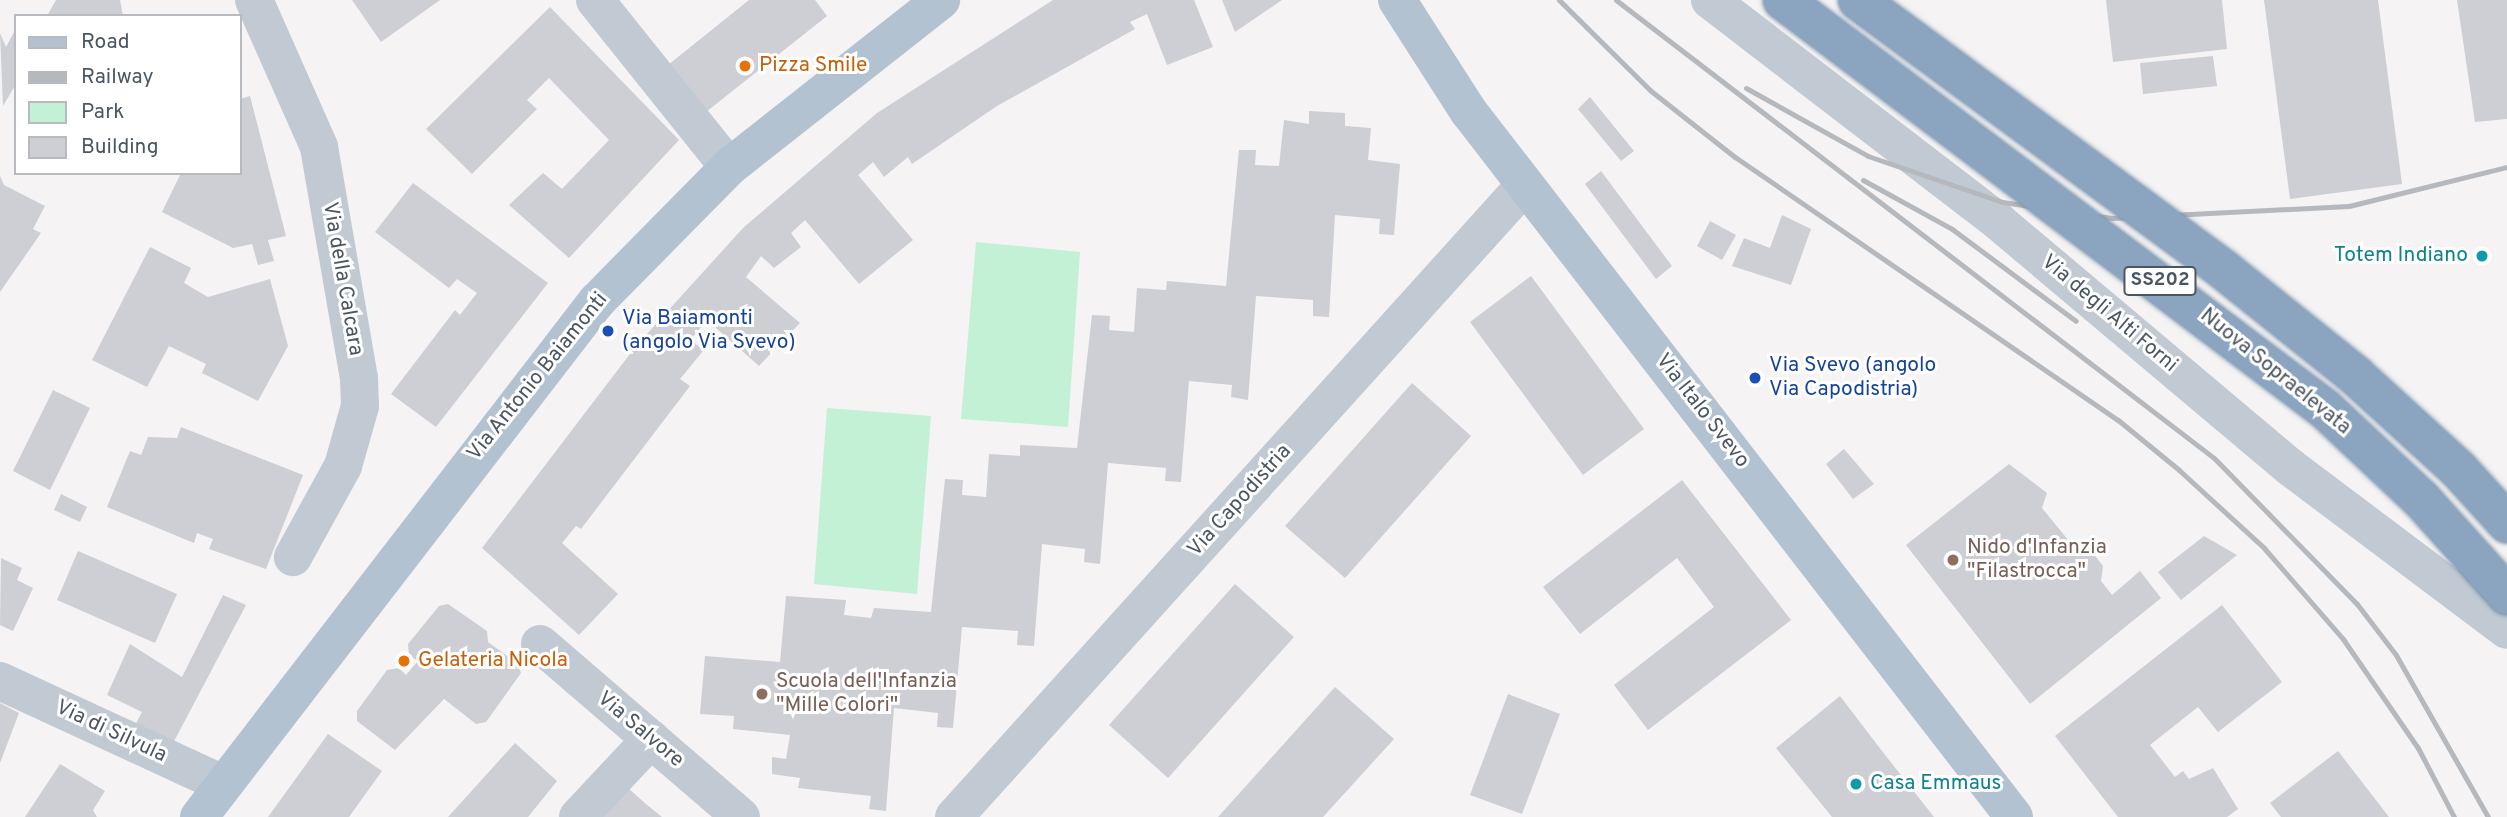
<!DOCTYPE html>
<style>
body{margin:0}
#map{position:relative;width:2507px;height:817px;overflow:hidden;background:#f5f3f3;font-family:Overpass,sans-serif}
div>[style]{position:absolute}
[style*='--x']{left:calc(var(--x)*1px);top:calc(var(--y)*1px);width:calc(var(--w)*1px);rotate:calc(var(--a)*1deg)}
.green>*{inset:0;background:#c3f1d5}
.building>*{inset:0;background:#cdcfd5}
.street>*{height:38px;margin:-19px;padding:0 19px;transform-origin:19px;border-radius:19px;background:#c1cad2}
.primary>*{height:38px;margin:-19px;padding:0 19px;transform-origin:19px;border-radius:19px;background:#b3c2d1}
.rail>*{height:5px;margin:-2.5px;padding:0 2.5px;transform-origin:2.5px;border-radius:2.5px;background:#b5b8bd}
.bridges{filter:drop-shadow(0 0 2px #7690ad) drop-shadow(0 0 2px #7690ad)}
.highway-bridge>*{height:38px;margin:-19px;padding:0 19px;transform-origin:19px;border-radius:19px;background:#8ba5c1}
.dots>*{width:19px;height:19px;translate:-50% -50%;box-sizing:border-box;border:4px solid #fff;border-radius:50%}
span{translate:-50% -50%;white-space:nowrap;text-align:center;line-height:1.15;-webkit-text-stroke:6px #fff;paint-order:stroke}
.shield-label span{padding:2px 5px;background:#fff;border:2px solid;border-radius:5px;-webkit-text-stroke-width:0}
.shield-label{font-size:19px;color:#4a5661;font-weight:700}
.food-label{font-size:21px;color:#c56008}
.left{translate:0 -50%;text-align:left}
.culture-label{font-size:21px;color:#0d838f}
.right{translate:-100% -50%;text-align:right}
.street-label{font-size:21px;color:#4a5661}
.transit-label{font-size:21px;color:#164399}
.education-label{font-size:21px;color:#785e54}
.legend{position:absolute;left:14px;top:14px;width:228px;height:161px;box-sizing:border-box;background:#fff;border:2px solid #b7bbc0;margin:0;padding:9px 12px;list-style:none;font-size:21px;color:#4a5661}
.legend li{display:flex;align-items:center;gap:14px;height:35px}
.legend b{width:35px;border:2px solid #b7bbc0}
</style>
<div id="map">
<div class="green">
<div style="clip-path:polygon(976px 242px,1080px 252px,1068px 427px,961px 419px)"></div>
<div style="clip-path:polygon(827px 408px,931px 416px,917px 594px,814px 584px)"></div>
</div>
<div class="building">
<div style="clip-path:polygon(56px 0,120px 0,123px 16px,47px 16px)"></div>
<div style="clip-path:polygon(352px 0,440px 0,381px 42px)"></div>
<div style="clip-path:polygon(749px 0,815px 0,827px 16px,701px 116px,663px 69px)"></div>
<div style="clip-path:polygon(1053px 0,1194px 0,1213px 47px,1167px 65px,1147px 14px,1130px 22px,1135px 29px,997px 106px,912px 164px,908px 157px,884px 177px,873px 162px,858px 175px,913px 240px,859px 284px,805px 220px,791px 233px,801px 247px,774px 268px,761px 256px,746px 277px,800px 323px,759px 366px,707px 320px,691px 339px,703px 351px,680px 379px,690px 386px,581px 529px,576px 526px,562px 543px,618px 594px,579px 635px,482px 548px,636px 346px,743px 228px,877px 113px)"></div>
<div style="clip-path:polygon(1222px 0,1282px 0,1235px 32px)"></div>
<div style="clip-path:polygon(2106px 0,2222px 0,2227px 49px,2113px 62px)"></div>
<div style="clip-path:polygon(2264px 0,2378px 0,2402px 184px,2290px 199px)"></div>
<div style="clip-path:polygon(2457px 0,2507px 0,2507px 119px,2475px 122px)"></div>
<div style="clip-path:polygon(550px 7px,679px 140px,569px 258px,509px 205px,543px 173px,562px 189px,609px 140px,549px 78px,527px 100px,537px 109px,472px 174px,426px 129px)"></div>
<div style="clip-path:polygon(14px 32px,16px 84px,3px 106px,0 33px,6px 47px)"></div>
<div style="clip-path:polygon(2213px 56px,2217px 86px,2143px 94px,2140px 63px)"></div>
<div style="clip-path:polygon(250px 96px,286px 236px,268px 240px,274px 261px,258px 265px,252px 244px,233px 248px,162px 212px,181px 173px,240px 173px,240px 99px)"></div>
<div style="clip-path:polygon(1590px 97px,1634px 151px,1621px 161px,1578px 109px)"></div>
<div style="clip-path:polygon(1309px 111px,1345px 113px,1345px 126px,1371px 128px,1368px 160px,1400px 164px,1394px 235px,1379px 234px,1380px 219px,1335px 215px,1329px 317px,1313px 316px,1313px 300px,1256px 296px,1248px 400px,1231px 397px,1232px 385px,1189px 381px,1181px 482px,1165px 481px,1166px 468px,1108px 463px,1100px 564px,1084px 562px,1085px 549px,1042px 544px,1034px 646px,1017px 645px,1018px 631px,962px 627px,953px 728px,937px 727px,938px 713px,894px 708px,886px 811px,869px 809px,871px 796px,798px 788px,800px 778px,772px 774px,772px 757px,786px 759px,790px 735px,733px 729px,734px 716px,700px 714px,705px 656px,780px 662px,786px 596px,846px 600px,844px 615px,871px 618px,874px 608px,931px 612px,945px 479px,963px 480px,962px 495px,986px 497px,989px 454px,1020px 456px,1020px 445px,1077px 448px,1092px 315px,1110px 316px,1109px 330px,1134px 332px,1137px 288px,1166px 290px,1167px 281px,1226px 286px,1239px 150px,1256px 150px,1255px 165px,1279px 166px,1284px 120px,1309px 124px)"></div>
<div style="clip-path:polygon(1601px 171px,1672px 266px,1656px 279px,1585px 184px)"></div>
<div style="clip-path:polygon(0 176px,4px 185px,45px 206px,33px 229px,41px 233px,0 292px)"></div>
<div style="clip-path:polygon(413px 183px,548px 283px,436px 427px,391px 394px,455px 310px,460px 315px,477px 293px,457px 279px,449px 288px,375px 232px)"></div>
<div style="clip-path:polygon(1782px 215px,1811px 229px,1791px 285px,1732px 266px,1744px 238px,1770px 248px)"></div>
<div style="clip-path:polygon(1710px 221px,1736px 235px,1722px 260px,1697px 246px)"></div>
<div style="clip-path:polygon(150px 247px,191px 268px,184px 283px,208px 297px,270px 279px,288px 346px,258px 401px,202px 373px,206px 364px,169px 346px,147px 387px,92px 360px)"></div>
<div style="clip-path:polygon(1531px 276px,1644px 429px,1583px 475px,1470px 322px)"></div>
<div style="clip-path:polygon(1412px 383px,1471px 436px,1345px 578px,1285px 526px)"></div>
<div style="clip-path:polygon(53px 390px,90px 408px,50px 490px,13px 471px)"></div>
<div style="clip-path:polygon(181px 427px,303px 475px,266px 569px,209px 549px,213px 539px,197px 533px,194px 543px,107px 507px,130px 451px,141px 455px,148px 437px,177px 438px)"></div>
<div style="clip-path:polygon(1844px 449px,1874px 484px,1853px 499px,1826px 464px)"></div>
<div style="clip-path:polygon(2009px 464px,2047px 493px,2042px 508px,2078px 552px,2093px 553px,2103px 566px,2101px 581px,2112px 595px,2140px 571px,2161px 598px,2030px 704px,1906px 545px)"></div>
<div style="clip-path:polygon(1682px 480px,1791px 620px,1648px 730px,1614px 685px,1714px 607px,1677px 558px,1580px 634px,1543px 587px)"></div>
<div style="clip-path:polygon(61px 494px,87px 507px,80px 522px,54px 510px)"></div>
<div style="clip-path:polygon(2204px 536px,2237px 555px,2181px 600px,2158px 572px)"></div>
<div style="clip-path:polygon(78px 551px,177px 594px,155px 643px,57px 600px)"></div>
<div style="clip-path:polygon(1px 558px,22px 568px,17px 580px,33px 588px,13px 631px,0 625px)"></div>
<div style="clip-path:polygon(1235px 584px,1294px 637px,1168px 778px,1109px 725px)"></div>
<div style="clip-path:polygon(223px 595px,246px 605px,171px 747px,133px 729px,142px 712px,107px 695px,130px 644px,182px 677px)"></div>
<div style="clip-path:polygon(448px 604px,487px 631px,488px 642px,517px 663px,521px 673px,486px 722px,476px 724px,444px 699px,395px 750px,357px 721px,357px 711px,387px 670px,399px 668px,406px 675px,418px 661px,409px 655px,408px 644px,439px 606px)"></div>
<div style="clip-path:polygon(2222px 605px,2282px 682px,2218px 732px,2198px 707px,2150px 745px,2175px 777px,2183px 771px,2189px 779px,2213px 768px,2238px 809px,2227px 817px,2118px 817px,2055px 736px)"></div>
<div style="clip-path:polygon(1335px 687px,1394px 739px,1323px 817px,1218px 817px)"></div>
<div style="clip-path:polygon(1508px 694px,1560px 714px,1522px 814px,1470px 795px)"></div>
<div style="clip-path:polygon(1840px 696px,1882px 751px,1934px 817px,1832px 817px,1776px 748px)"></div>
<div style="clip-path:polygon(0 703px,19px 713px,0 763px)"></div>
<div style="clip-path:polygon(328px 734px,382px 771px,349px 817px,268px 817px)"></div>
<div style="clip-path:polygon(515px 743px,557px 781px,528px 817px,448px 817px)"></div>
<div style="clip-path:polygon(2338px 751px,2389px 817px,2281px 817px,2270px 803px)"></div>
<div style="clip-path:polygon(60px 764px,105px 791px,93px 810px,97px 817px,25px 817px)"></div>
<div style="clip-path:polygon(628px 788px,646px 804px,662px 817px,602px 817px)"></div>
</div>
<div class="street">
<div style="--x:254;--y:0;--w:161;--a:66.1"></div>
<div style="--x:319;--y:147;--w:234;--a:80.2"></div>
<div style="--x:359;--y:378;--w:28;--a:88"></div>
<div style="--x:360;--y:406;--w:62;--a:105.8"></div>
<div style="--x:343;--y:466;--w:104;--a:118.8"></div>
<div style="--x:595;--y:0;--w:214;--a:51.3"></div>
<div style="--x:1710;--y:0;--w:364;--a:37.5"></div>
<div style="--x:1999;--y:222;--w:380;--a:40.1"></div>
<div style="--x:2290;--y:467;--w:271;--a:36.9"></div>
<div style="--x:540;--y:644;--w:265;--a:40.7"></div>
<div style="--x:0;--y:681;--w:246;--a:24.8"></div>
<div style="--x:578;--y:817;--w:107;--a:-46.9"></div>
<div style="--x:954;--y:817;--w:852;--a:-47.9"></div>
</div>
<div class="primary">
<div style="--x:1397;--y:0;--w:133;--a:57.3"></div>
<div style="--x:1469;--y:112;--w:891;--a:52.29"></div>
<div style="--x:199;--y:817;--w:652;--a:-52.36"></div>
<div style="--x:597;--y:301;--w:188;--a:-45.4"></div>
<div style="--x:729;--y:167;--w:270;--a:-38.2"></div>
</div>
<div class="rail">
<div style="--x:1559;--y:0;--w:129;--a:44.7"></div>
<div style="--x:1651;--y:91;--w:107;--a:38.2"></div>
<div style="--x:1735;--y:157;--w:465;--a:34.5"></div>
<div style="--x:2118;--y:420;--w:79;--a:39.3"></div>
<div style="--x:2179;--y:470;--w:115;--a:42.5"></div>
<div style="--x:2264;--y:548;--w:121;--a:49"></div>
<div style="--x:2343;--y:639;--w:132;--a:55.5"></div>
<div style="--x:2418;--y:748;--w:78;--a:62.4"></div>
<div style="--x:1616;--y:0;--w:753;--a:37.45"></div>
<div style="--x:2214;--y:458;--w:204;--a:45.6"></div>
<div style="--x:2357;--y:604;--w:64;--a:52.6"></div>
<div style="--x:2396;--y:655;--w:186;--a:60.4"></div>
<div style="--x:1746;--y:88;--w:140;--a:29.1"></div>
<div style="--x:1868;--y:156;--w:142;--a:18.9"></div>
<div style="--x:2002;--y:202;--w:111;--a:8.3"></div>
<div style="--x:2112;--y:218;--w:237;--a:-2.9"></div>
<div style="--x:2349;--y:206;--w:163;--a:-13.9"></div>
<div style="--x:1863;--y:180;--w:102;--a:28.8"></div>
<div style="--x:1952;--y:229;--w:154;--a:36.6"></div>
</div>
<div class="bridges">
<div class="highway-bridge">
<div style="--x:1783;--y:0;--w:679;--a:37.04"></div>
<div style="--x:2325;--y:409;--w:132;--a:43.2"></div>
<div style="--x:2421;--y:499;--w:129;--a:48.1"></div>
<div style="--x:1858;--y:0;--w:455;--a:36.4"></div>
<div style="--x:2224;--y:270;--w:168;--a:38.7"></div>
<div style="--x:2355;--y:375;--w:141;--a:42.4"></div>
<div style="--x:2459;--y:470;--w:72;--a:47.8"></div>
</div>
</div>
<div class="dots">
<div style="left:745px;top:66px;background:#e8710a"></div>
<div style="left:2482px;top:256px;background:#0f9aa8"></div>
<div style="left:608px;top:331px;background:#1a4fb4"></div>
<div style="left:1755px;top:378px;background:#1a4fb4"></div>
<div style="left:1953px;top:560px;background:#8d6e63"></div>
<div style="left:404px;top:661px;background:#e8710a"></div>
<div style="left:762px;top:694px;background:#8d6e63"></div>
<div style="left:1856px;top:784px;background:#0f9aa8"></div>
</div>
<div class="shield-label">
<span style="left:2160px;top:281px">SS202</span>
</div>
<div class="food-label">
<span class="left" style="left:759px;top:66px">Pizza Smile</span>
<span class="left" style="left:418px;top:661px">Gelateria Nicola</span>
</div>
<div class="culture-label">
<span class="right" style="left:2468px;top:256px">Totem Indiano</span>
<span class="left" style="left:1870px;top:784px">Casa Emmaus</span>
</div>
<div class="street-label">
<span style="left:342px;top:279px;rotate:80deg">Via della Calcara</span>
<span style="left:2109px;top:314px;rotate:40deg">Via degli Alti Forni</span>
<span style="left:2275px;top:372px;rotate:39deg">Nuova Sopraelevata</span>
<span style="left:538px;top:377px;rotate:-51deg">Via Antonio Baiamonti</span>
<span style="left:1702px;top:411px;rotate:52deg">Via Italo Svevo</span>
<span style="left:1240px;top:501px;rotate:-48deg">Via Capodistria</span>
<span style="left:640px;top:730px;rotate:40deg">Via Salvore</span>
<span style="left:111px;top:732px;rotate:25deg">Via di Silvula</span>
</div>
<div class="transit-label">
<span class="left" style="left:622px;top:331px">Via Baiamonti<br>(angolo Via Svevo)</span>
<span class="left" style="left:1769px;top:378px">Via Svevo (angolo<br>Via Capodistria)</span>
</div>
<div class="education-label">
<span class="left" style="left:1967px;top:560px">Nido d'Infanzia<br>"Filastrocca"</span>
<span class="left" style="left:776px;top:694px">Scuola dell'Infanzia<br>"Mille Colori"</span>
</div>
<ul class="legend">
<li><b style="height:9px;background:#b3c2d1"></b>Road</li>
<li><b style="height:9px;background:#b5b8bd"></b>Railway</li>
<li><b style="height:19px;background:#c3f1d5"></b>Park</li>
<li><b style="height:19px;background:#cdcfd5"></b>Building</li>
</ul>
</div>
